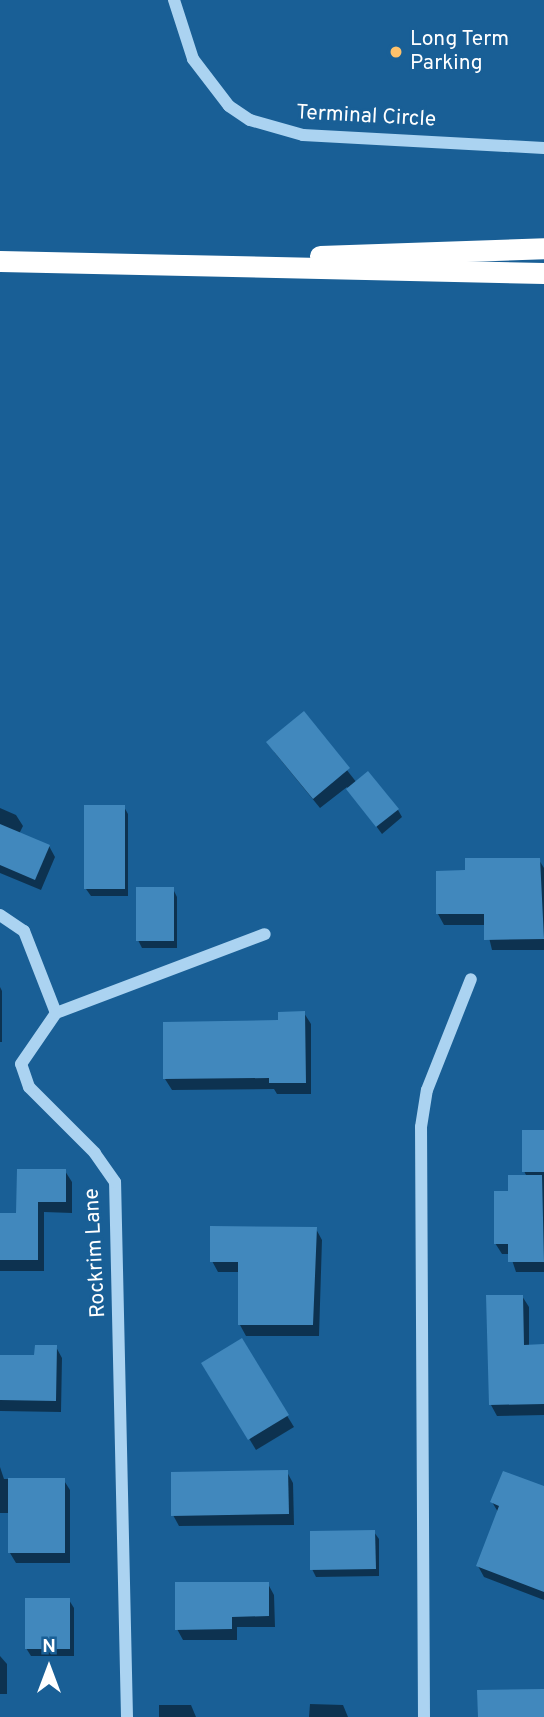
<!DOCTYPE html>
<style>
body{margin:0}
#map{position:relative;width:544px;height:1717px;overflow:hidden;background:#195f96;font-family:Overpass,sans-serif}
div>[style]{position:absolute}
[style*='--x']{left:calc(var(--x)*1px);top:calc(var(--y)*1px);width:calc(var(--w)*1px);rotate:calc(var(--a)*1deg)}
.shadow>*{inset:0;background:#0007}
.building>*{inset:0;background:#4188bd}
.minor>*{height:12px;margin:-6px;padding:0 6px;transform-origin:6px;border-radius:6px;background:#abd3f1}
.highway>*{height:21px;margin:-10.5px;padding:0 10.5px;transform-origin:10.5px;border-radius:10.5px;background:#fff}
.dots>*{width:19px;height:19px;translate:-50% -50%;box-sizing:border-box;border:4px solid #195f96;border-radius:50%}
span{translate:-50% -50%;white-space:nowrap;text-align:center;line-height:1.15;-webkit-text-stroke:6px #195f96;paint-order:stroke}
.poi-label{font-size:21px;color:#fff}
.left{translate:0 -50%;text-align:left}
.street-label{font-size:21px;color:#fff}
.north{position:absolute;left:14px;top:1633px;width:70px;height:70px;-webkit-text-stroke:5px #195f96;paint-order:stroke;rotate:0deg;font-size:19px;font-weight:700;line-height:28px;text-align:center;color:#fff}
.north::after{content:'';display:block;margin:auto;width:24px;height:32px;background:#fff;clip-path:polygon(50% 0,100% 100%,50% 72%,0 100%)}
</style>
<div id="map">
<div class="shadow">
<div style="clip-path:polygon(303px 714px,357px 783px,398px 810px,402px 817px,382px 834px,347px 787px,320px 808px,275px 753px,269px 742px)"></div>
<div style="clip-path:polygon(124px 807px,128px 814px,128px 896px,91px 896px,86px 889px)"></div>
<div style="clip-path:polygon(0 808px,16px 815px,23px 826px,19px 834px,49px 846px,55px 857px,41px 890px,0 873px)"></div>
<div style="clip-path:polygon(539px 860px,544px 868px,544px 950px,492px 950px,486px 925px,444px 925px,438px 914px,466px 872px)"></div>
<div style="clip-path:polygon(173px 889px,177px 897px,177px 948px,142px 948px,138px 940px)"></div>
<div style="clip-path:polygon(0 987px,2px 991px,2px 1042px,0 1042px)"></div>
<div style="clip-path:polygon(304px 1013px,311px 1024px,311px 1094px,277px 1094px,274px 1089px,172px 1090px,165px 1079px)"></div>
<div style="clip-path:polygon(544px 1131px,544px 1272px,516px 1272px,510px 1254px,502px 1254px,495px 1243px,510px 1193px,527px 1177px,524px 1171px)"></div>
<div style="clip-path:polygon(65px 1171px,72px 1182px,72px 1213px,44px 1212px,44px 1271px,0 1271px,0 1215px,18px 1215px)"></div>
<div style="clip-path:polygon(316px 1229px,322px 1240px,319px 1336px,246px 1336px,240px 1325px,240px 1272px,218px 1272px,212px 1261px)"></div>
<div style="clip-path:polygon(522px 1296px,529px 1307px,529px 1347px,544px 1346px,544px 1415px,497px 1416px,491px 1405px)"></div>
<div style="clip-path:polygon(241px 1341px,294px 1427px,256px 1450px,204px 1364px)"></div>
<div style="clip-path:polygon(56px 1347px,62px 1358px,61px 1412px,0 1411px,0 1356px,36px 1357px)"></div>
<div style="clip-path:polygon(0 1467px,4px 1479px,63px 1479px,70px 1490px,70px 1563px,16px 1563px,10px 1553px,10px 1513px,0 1513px)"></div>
<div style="clip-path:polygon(287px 1472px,293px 1483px,294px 1525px,179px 1526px,173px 1515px)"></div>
<div style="clip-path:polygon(544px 1488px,544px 1600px,484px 1577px,478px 1566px,498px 1512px,492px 1502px)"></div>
<div style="clip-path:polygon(374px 1532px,379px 1539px,379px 1576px,316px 1577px,312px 1569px)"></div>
<div style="clip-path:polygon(268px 1584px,274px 1595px,275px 1627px,237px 1627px,237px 1640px,183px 1640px,177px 1629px)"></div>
<div style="clip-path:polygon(69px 1600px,74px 1608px,74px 1656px,31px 1656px,26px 1648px)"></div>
<div style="clip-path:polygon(0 1656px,7px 1664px,7px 1694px,0 1694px)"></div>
<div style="clip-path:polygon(310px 1704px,343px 1705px,348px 1717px,309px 1717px)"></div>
<div style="clip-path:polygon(159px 1705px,191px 1705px,196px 1717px,159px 1717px)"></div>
</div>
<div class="building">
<div style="clip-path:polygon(304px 711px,350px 768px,313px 799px,266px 742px)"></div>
<div style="clip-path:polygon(368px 771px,399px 809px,376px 827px,346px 789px)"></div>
<div style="clip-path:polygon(84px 805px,125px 805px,125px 889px,84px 889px)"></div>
<div style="clip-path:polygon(0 824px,50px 845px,35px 880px,0 865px)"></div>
<div style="clip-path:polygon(465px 858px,540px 858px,544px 939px,484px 940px,484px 914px,436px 914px,436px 871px,465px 870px)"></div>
<div style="clip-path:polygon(136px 887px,174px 887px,174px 941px,136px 941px)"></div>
<div style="clip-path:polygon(305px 1011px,306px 1083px,269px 1083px,269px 1078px,163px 1079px,163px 1022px,278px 1020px,278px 1012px)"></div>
<div style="clip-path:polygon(522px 1130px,544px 1130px,544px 1172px,522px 1172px)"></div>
<div style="clip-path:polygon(17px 1169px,66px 1169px,66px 1202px,38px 1202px,38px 1260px,0 1260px,0 1213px,16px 1213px)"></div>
<div style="clip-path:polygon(508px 1175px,542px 1175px,544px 1262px,508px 1262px,508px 1244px,494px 1244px,494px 1191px,508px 1191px)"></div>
<div style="clip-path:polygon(210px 1226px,317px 1227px,313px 1325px,238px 1325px,238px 1262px,210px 1262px)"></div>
<div style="clip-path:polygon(486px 1295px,523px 1295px,524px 1345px,544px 1344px,544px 1404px,489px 1405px)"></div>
<div style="clip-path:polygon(242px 1338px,289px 1415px,248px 1440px,201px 1363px)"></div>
<div style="clip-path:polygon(35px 1345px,57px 1345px,56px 1401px,0 1400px,0 1355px,34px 1355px)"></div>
<div style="clip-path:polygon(288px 1470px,289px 1514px,171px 1516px,171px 1472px)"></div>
<div style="clip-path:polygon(503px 1471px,544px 1486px,544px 1592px,476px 1566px,499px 1506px,490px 1502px)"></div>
<div style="clip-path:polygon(8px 1478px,65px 1478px,65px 1553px,8px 1553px)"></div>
<div style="clip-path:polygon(375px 1530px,376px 1569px,310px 1570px,310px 1531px)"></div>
<div style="clip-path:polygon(175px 1582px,269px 1582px,269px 1616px,232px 1617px,232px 1629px,175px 1630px)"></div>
<div style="clip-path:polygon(25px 1598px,70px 1598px,70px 1649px,25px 1649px)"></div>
<div style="clip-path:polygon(544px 1689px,544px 1717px,478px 1717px,477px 1690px)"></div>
</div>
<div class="minor">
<div style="--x:174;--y:0;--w:62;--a:72.1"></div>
<div style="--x:193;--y:59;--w:59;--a:52.5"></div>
<div style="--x:229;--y:106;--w:25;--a:34"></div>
<div style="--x:250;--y:120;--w:55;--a:15.8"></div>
<div style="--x:303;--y:135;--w:241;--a:3.1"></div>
<div style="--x:0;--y:915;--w:29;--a:34"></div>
<div style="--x:24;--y:931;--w:88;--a:68.7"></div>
<div style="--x:127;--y:1717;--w:535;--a:-91.28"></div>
<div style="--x:115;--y:1182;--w:35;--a:-125"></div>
<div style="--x:95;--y:1153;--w:93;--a:-135"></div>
<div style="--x:29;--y:1087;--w:24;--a:-109"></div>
<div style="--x:21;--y:1064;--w:62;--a:-55.5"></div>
<div style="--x:56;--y:1013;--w:223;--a:-20.7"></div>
<div style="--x:424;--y:1717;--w:590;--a:-90.29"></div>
<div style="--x:421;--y:1127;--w:37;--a:-81"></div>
<div style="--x:427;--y:1090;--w:119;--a:-68.4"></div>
</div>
<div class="highway">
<div style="--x:320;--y:256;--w:224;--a:-2"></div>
<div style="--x:0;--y:261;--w:544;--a:1.26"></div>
</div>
<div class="dots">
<div style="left:396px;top:52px;background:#ffc26b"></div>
</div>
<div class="poi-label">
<span class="left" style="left:410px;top:52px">Long Term<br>Parking</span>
</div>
<div class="street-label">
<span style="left:366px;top:117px;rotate:3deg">Terminal Circle</span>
<span style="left:96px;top:1253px;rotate:-93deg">Rockrim Lane</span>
</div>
<div class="north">N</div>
</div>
